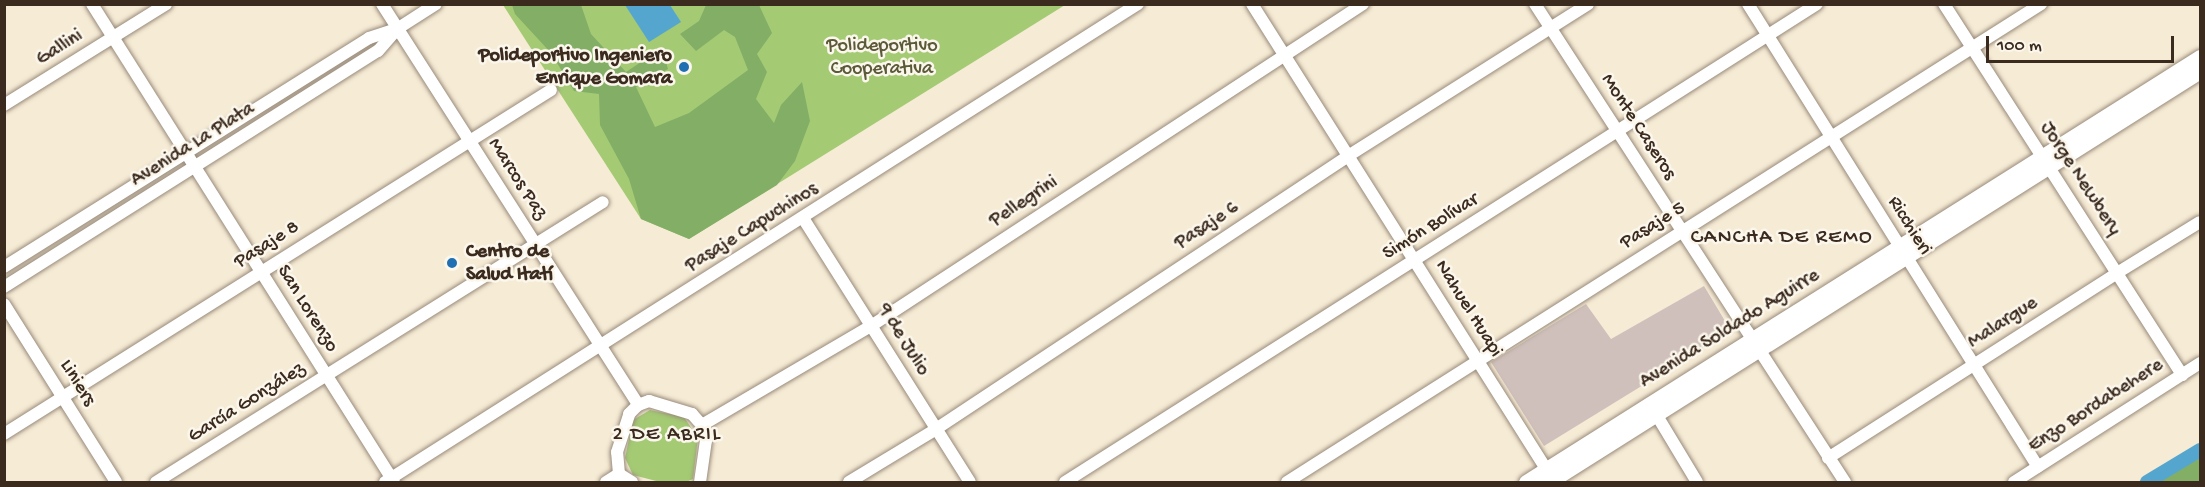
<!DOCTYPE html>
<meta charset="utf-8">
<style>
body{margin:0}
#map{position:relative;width:2205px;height:487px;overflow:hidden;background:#f6ebd5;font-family:"Gochi Hand",sans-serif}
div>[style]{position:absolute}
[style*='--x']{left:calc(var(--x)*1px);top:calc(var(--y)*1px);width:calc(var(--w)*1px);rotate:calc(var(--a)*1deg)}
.industrial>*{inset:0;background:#d0c0bc}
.green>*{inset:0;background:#a4ca74}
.forest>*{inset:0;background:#83ae66}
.water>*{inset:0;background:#54a6cf}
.canal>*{height:14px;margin:-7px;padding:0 7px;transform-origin:7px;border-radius:7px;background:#54a6cf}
.roads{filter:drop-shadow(0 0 2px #988a7a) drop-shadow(0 0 2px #988a7a)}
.minor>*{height:12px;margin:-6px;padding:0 6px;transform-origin:6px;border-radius:6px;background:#fff}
.major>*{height:15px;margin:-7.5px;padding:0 7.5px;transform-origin:7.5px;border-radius:7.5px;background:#fff}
.dots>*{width:16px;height:16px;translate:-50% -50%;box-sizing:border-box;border:3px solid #fbf7ec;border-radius:50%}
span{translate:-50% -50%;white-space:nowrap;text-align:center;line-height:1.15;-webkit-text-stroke:5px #fbf7ec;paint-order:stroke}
.park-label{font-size:20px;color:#5a5a38}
.street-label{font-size:20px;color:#3b2a1e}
.poi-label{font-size:20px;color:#3b2a1e;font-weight:700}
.right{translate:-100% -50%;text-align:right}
.left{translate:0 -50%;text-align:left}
.neighbourhood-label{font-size:21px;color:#3b2a1e;letter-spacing:1.5px}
.frame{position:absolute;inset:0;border:6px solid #3b2a1e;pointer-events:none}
.scale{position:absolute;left:1986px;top:36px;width:188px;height:27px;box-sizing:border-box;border:3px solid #3b2a1e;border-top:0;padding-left:8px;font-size:18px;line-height:21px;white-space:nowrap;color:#3b2a1e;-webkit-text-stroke:4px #fbf7ec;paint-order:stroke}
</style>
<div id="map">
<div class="industrial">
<div style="clip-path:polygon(1704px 286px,1731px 331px,1544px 446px,1491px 362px,1586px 304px,1611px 339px)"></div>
</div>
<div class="green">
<div style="clip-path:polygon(503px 5px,1065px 5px,689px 239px,641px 219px)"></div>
<div style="clip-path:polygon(650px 410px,684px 417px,698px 438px,693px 479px,686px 482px,660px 482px,633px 475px,625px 458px,633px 420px)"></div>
</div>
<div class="forest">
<div style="clip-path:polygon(512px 5px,581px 5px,591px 34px,626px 72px,662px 48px,668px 69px,636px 87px,655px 127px,689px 113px,748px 70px,735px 37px,724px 30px,696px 51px,680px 34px,699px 21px,706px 5px,759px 5px,772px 33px,757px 54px,767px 72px,756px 99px,774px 123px,781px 105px,802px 82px,810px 121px,795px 161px,777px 185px,689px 239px,641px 219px,629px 179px,600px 125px,599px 94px,574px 91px,551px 53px,515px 14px)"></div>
<div style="clip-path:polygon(2200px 448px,2200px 482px,2148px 482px)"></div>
</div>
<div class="water">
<div style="clip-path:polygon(625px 5px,670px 5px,681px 22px,649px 42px)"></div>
</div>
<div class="canal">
<div style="--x:2147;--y:482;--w:62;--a:-31.1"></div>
</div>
<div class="roads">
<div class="minor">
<div style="--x:92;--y:4;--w:565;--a:57.72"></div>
<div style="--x:382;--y:4;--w:476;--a:57.4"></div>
<div style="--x:1252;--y:4;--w:557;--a:57.68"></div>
<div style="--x:1535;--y:4;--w:570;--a:57.04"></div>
<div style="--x:1748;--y:4;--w:546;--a:57.94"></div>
<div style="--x:1944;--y:4;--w:441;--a:57.3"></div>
<div style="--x:4;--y:105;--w:191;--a:-31.9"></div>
<div style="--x:803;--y:218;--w:312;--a:57.7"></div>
<div style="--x:4;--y:267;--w:431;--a:-32.1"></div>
<div style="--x:369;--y:38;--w:29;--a:-18"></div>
<div style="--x:397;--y:29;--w:46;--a:-32.7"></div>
<div style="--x:4;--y:287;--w:442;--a:-32.3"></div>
<div style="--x:378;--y:51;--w:28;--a:-49"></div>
<div style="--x:4;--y:304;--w:210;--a:57.8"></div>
<div style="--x:1653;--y:409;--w:85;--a:58.9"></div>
<div style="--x:702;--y:425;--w:196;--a:-30.4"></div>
<div style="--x:871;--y:326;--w:588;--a:-33.2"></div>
<div style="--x:4;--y:434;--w:646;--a:-32.17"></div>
<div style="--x:1828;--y:458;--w:343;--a:-32.6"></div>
<div style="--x:2117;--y:273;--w:97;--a:-31.6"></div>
<div style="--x:156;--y:482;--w:527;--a:-32.06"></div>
<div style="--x:385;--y:482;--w:892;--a:-32.41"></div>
<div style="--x:606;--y:482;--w:15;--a:-32"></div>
<div style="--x:632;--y:482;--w:15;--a:-148"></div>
<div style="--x:619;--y:474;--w:22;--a:-95"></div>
<div style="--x:617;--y:452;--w:40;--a:-72"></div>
<div style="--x:629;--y:414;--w:13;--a:-45"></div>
<div style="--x:638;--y:405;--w:12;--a:-20"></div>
<div style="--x:649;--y:401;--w:45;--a:16.8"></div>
<div style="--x:692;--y:414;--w:15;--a:48"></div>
<div style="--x:702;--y:425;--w:16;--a:75"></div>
<div style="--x:706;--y:440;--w:42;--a:98.1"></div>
<div style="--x:849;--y:482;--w:102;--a:-31.3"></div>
<div style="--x:936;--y:429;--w:494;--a:-33.5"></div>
<div style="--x:1348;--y:156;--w:284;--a:-32.3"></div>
<div style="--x:1065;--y:482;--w:891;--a:-32.44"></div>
<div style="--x:1287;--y:482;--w:893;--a:-32.37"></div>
<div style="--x:2014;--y:482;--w:221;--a:-32.6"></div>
</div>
<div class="major">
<div style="--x:1526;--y:482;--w:797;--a:-32.23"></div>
<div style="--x:1549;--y:482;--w:770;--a:-32.27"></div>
</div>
</div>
<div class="dots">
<div style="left:684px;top:67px;background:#1f6fb2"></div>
<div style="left:452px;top:263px;background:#1f6fb2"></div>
</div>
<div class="park-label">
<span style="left:882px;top:58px">Polideportivo<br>Cooperativa</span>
</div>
<div class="street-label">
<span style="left:60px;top:48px;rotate:-32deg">Gallini</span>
<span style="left:1638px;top:127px;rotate:57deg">Monte Caseros</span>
<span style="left:193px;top:145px;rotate:-32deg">Avenida La Plata</span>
<span style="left:517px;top:179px;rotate:57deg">Marcos Paz</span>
<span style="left:2080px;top:179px;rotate:57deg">Jorge Newbery</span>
<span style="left:1024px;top:202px;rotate:-33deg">Pellegrini</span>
<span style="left:1207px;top:226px;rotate:-33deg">Pasaje 6</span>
<span style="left:1653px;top:226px;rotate:-32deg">Pasaje 5</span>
<span style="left:1909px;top:226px;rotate:58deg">Ricchieri</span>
<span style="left:1431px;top:227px;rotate:-32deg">Simón Bolívar</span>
<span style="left:752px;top:228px;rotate:-32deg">Pasaje Capuchinos</span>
<span style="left:267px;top:245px;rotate:-32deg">Pasaje 8</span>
<span style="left:307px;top:309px;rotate:58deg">San Lorenzo</span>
<span style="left:1468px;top:309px;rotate:58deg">Nahuel Huapi</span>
<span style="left:2003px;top:323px;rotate:-33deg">Malargue</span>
<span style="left:1730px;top:329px;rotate:-32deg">Avenida Soldado Aguirre</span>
<span style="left:903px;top:340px;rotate:58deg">9 de Julio</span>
<span style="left:77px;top:383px;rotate:58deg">Liniers</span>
<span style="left:247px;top:403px;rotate:-32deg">García González</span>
<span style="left:2096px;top:406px;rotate:-33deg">Enzo Bordabehere</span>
</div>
<div class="poi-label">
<span class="right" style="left:672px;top:68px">Polideportivo Ingeniero<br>Enrique Gomara</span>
<span class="left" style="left:466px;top:264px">Centro de<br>Salud Itatí</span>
</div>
<div class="neighbourhood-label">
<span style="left:1782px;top:239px">CANCHA DE REMO</span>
<span style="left:667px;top:436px">2 DE ABRIL</span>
</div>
<div class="frame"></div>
<div class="scale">100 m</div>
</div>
